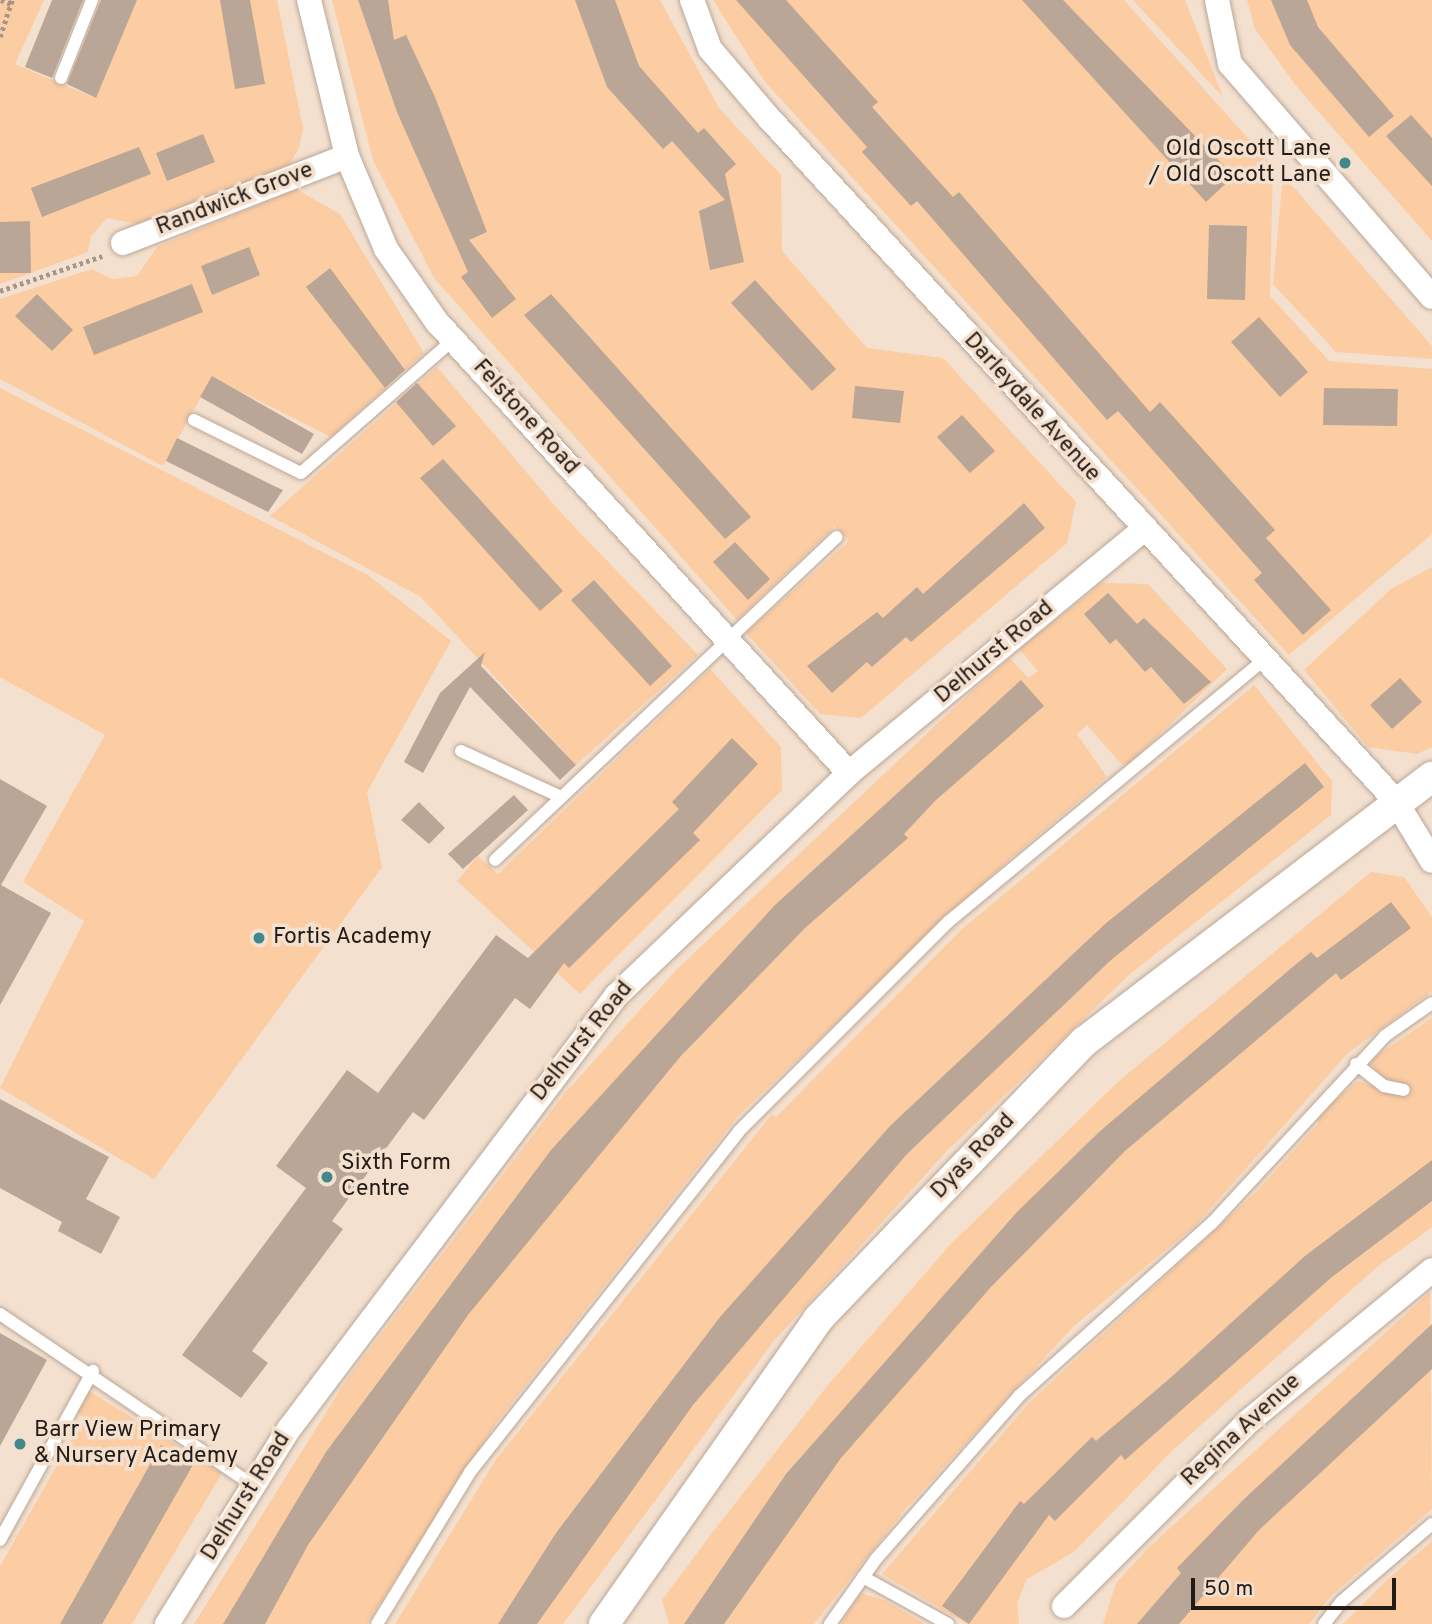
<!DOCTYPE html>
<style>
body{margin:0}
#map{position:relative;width:1432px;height:1624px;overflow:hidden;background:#f4e0cf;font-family:Overpass,sans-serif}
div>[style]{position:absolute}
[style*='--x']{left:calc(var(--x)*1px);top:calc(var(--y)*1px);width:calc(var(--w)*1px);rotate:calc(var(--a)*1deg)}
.green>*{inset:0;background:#fccca3}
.building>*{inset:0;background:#b9a696}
.path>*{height:4.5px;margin-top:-2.25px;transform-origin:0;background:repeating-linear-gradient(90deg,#a59689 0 3.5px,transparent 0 7px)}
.roads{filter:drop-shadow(0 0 2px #baa797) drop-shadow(0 0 2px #baa797)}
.service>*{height:12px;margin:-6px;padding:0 6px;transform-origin:6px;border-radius:6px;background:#fff}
.minor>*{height:24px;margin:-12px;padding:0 12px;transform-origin:12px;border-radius:12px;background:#fff}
.tertiary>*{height:30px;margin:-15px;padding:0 15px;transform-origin:15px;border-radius:15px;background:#fff}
.dots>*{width:19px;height:19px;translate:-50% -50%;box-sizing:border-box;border:4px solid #f4e0cf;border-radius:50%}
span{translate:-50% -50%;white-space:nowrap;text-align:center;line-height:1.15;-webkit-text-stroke:7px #f4e0cf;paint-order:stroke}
.poi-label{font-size:23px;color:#231b15}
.right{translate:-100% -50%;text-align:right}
.left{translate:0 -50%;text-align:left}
.street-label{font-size:23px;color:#231b15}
.scale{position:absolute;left:1191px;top:1578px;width:205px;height:32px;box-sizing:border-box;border:4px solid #231b15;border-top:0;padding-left:9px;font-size:21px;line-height:24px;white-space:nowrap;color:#231b15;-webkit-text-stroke:5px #f4e0cf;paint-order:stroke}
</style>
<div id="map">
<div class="green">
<div style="clip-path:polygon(0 0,44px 0,15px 64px,95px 98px,136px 0,277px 0,303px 128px,299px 148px,287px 169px,144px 225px,107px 218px,91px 236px,88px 252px,0 284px)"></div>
<div style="clip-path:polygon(332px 0,660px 0,719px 108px,781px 175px,782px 251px,867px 348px,943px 358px,1076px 502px,1067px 543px,861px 718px,820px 714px,746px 633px,849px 541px,835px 526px,737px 620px,434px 278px,373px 160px)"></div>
<div style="clip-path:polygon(713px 0,1124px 0,1273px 166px,1270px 296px,1329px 361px,1432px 369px,1432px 534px,1289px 655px,765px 82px)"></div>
<div style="clip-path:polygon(1133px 0,1185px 0,1223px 97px)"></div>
<div style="clip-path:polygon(1247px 0,1432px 0,1432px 241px,1297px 87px,1255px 29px)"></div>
<div style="clip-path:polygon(1283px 175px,1432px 346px,1432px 359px,1336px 352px,1273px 284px)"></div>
<div style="clip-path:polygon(296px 189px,340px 214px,424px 353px,331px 437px,212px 377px,163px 466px,0 379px,0 299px,92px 269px,112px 279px,137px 276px,157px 247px)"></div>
<div style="clip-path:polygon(437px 367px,562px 514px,698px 655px,576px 765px,421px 597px,270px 516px)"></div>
<div style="clip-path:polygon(0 388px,368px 575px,451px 641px,367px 792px,382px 867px,154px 1179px,0 1088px,84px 921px,23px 882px,105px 735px,0 677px)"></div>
<div style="clip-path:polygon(1432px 567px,1432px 747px,1417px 754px,1368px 747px,1304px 670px,1391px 589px)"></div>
<div style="clip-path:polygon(1102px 583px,1148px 584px,1227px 669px,1129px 764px,1122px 765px,1087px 725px,1077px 734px,1107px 777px,1003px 865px,738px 1116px,496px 1423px,367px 1624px,194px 1624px,347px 1379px,565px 1093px,676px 970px,972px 691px,1010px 658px,1028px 678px,1038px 671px,1019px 649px)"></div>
<div style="clip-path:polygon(710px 669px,781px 747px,782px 790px,580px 994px,457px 881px,478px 856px,498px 874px)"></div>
<div style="clip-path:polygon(1254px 685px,1332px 781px,1331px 815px,1130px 974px,946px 1152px,774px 1341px,563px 1624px,395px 1624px,495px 1461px,772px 1114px,776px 1117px,962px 929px)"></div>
<div style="clip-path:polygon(1371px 872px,1404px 877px,1432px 917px,1432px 991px,1347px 1054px,1196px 1225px,1074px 1326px,907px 1507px,814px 1624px,669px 1624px,662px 1600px,712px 1533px,828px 1385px,950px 1245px,1119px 1081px)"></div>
<div style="clip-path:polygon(1432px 1018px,1432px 1227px,1377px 1267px,1173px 1450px,1074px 1552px,1027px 1579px,1017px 1603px,1019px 1624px,967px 1624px,882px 1574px,1030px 1402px,1256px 1192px,1319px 1123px,1315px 1117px,1358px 1081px,1408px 1097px,1409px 1087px,1384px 1081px,1369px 1061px)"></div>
<div style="clip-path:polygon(1430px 1292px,1432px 1509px,1331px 1596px,1309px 1624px,1103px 1624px,1116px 1583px,1149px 1547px)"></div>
<div style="clip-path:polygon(87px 1390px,222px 1473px,132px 1624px,0 1624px,0 1566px,84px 1418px,74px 1410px)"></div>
<div style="clip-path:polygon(1432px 1541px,1432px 1624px,1343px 1624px,1390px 1577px)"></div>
<div style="clip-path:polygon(860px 1593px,884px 1600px,925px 1624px,841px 1624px)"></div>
</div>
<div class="building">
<div style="clip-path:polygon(52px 0,83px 0,52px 78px,25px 67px)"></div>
<div style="clip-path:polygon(101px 0,137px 0,96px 98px,67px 84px)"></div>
<div style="clip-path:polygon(220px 0,250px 0,265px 84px,235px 89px)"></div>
<div style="clip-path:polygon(358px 0,388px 0,394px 40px,406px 35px,435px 97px,487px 232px,469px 240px,516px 299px,492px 318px,461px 277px,468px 272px,397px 112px)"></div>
<div style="clip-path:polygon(575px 0,615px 0,639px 66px,698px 133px,704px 128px,736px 164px,725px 174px,744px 262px,710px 270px,699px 211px,725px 200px,672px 141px,663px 149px,607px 87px)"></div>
<div style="clip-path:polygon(736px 0,786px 0,878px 102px,872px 107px,953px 197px,959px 192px,1150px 412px,1160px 402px,1198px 444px,1275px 530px,1266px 538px,1331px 610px,1303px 635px,1254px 580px,1262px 573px,1118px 411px,1107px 420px,917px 201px,911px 206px,862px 152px,867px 147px)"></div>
<div style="clip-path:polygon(1022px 0,1063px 0,1234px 176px,1206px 202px)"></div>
<div style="clip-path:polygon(1271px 0,1307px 0,1318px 27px,1394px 116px,1369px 137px,1290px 45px)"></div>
<div style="clip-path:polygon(1411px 115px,1432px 138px,1432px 186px,1386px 136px)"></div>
<div style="clip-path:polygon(203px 134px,215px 162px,167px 181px,156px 153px)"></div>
<div style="clip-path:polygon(139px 147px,151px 174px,42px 217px,31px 188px)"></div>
<div style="clip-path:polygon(30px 221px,31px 273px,0 273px,0 222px)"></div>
<div style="clip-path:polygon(1209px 225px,1247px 226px,1245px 300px,1207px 299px)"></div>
<div style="clip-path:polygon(249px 247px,260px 275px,212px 295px,201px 266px)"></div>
<div style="clip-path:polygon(330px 268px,405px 370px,385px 388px,306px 287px)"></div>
<div style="clip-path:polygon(755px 280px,836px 369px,812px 391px,731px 303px)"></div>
<div style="clip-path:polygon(192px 284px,203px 312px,94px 355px,83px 327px)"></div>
<div style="clip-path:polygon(37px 294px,73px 330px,52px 351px,15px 316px)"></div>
<div style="clip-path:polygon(551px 294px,751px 517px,725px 539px,524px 315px)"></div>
<div style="clip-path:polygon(1259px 317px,1308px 372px,1280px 397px,1231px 342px)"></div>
<div style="clip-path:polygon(212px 376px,314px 434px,302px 454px,200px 397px)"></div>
<div style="clip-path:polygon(417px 383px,456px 426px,433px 446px,396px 402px)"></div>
<div style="clip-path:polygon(855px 386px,904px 391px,900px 423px,852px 418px)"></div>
<div style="clip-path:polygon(1324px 388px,1398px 389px,1397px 426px,1323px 425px)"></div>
<div style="clip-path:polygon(962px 415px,995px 451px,970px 473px,937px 437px)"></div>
<div style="clip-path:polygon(177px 438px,272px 485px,283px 490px,268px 512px,166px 461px)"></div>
<div style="clip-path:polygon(443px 459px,563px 591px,540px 611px,420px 478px)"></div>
<div style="clip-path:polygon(1024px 503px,1045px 528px,911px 642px,906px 637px,872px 667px,867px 662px,832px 693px,807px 666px,877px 612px,883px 618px,917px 587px,923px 594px)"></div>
<div style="clip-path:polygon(735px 542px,770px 579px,748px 600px,713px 562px)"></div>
<div style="clip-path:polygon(594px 580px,672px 666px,650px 686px,571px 600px)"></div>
<div style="clip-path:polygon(1108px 593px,1137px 624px,1144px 618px,1211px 682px,1184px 704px,1151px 667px,1145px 672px,1116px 639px,1110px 644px,1084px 614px)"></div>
<div style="clip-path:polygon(485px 652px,481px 666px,576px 765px,560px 780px,470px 687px,423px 773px,404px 762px,440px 693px)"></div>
<div style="clip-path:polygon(1400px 678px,1422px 702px,1392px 729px,1370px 705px)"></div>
<div style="clip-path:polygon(1021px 680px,1044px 706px,936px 800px,904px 834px,908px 838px,805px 928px,680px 1057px,468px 1315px,308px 1545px,265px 1624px,223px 1624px,326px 1452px,551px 1150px,774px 906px)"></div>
<div style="clip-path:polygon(732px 738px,758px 764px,693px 833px,700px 840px,569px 968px,564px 963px,530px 1009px,515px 998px,424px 1120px,413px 1112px,332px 1221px,343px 1229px,252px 1351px,268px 1363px,241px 1398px,182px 1355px,306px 1188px,276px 1166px,347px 1070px,378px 1093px,496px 935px,528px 958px,679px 809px,672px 802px)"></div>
<div style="clip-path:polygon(1305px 763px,1324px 787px,1111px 960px,907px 1154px,693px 1405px,537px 1624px,498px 1624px,556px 1533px,720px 1317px,891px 1125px,1105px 924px)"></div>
<div style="clip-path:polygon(0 779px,47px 806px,1px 885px,51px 913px,0 1005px)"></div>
<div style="clip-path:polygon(514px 795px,528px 810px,463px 869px,448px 854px)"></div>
<div style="clip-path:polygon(419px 802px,445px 828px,429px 844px,401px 820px)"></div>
<div style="clip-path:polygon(1391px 902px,1411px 928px,1341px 980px,1336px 973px,1125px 1151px,991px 1287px,841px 1458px,724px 1624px,684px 1624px,786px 1474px,1017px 1212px,1099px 1132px,1295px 965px,1311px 952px,1317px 958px)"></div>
<div style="clip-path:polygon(0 1099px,109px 1157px,86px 1199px,120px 1217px,101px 1254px,58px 1231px,62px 1222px,0 1188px)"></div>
<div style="clip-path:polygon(1432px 1160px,1432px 1201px,1332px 1277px,1125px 1460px,1121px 1455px,1055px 1521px,1049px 1515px,969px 1624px,942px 1606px,1020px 1501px,1024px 1504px,1092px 1437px,1096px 1441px,1168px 1380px,1305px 1256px)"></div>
<div style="clip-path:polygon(1432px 1324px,1432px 1369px,1259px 1530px,1179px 1624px,1137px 1624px,1181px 1573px,1177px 1568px,1242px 1501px)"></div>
<div style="clip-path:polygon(0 1333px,47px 1360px,0 1446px)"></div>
<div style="clip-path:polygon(161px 1445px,194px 1463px,120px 1593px,102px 1624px,60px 1624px)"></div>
</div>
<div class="path">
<div style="--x:1;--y:0;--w:11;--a:22"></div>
<div style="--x:0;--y:37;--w:39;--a:-72"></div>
<div style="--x:0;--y:291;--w:108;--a:-18.9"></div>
</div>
<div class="roads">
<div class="service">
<div style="--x:61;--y:78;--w:84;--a:-68.3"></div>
<div style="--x:194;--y:420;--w:119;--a:26.4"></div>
<div style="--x:301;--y:473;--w:202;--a:-41.2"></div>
<div style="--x:461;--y:751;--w:110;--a:24.7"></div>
<div style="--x:495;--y:860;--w:470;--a:-43.4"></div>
<div style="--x:1356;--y:1064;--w:36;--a:38"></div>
<div style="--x:1384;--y:1086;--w:20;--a:11"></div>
<div style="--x:0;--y:1314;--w:305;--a:34.1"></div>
<div style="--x:0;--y:1540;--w:193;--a:-61.2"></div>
<div style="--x:863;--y:1577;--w:97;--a:28.9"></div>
<div style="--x:377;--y:1624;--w:178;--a:-58.5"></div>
<div style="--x:470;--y:1472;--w:434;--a:-51.7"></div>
<div style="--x:739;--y:1131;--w:296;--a:-45"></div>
<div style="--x:948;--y:922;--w:410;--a:-39.7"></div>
<div style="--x:830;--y:1624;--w:80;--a:-54.7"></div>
<div style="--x:876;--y:1559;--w:217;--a:-48.7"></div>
<div style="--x:1019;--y:1396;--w:259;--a:-41.9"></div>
<div style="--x:1212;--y:1223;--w:255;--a:-47.2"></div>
<div style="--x:1385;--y:1036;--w:57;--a:-35.1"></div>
<div style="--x:1324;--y:1624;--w:28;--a:-52"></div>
<div style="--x:1341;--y:1602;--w:120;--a:-40.6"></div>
</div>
<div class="minor">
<div style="--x:309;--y:0;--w:161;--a:76.3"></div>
<div style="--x:347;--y:156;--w:101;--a:67.2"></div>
<div style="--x:386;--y:249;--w:89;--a:55.1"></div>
<div style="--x:437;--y:322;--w:611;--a:47.59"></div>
<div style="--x:692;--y:0;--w:52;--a:69.8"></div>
<div style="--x:710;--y:49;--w:89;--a:49.5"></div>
<div style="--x:768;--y:117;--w:927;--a:47.45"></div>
<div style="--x:1395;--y:800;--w:71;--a:58.8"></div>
<div style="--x:1217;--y:0;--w:65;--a:78.5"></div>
<div style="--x:1230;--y:64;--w:308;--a:49.1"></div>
<div style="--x:123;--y:243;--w:240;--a:-21.2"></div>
<div style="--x:1064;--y:1606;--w:262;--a:-45"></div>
<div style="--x:1249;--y:1421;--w:237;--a:-39.5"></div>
<div style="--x:167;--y:1624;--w:230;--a:-58"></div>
<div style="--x:289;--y:1429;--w:543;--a:-52.94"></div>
<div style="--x:616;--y:996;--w:323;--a:-43.7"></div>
<div style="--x:849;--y:773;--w:380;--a:-39.6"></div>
</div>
<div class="tertiary">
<div style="--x:604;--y:1624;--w:373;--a:-54.9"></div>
<div style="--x:818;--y:1319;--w:385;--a:-46.2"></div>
<div style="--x:1085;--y:1041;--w:436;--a:-37.3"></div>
</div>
</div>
<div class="dots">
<div style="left:1345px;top:163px;background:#41888d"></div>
<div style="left:259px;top:938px;background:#41888d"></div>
<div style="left:327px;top:1177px;background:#41888d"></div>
<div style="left:20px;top:1444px;background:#41888d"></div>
</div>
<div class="poi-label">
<span class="right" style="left:1331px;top:163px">Old Oscott Lane<br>/ Old Oscott Lane</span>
<span class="left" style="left:273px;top:938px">Fortis Academy</span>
<span class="left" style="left:341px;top:1177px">Sixth Form<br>Centre</span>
<span class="left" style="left:34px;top:1444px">Barr View Primary<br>&amp; Nursery Academy</span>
</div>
<div class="street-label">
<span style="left:235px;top:200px;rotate:-21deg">Randwick Grove</span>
<span style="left:1031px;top:408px;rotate:48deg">Darleydale Avenue</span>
<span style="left:525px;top:418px;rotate:48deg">Felstone Road</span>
<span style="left:995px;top:653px;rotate:-40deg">Delhurst Road</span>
<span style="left:583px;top:1042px;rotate:-51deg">Delhurst Road</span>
<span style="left:974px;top:1157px;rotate:-46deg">Dyas Road</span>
<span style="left:1242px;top:1431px;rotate:-43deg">Regina Avenue</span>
<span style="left:247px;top:1497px;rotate:-58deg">Delhurst Road</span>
</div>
<div class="scale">50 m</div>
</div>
